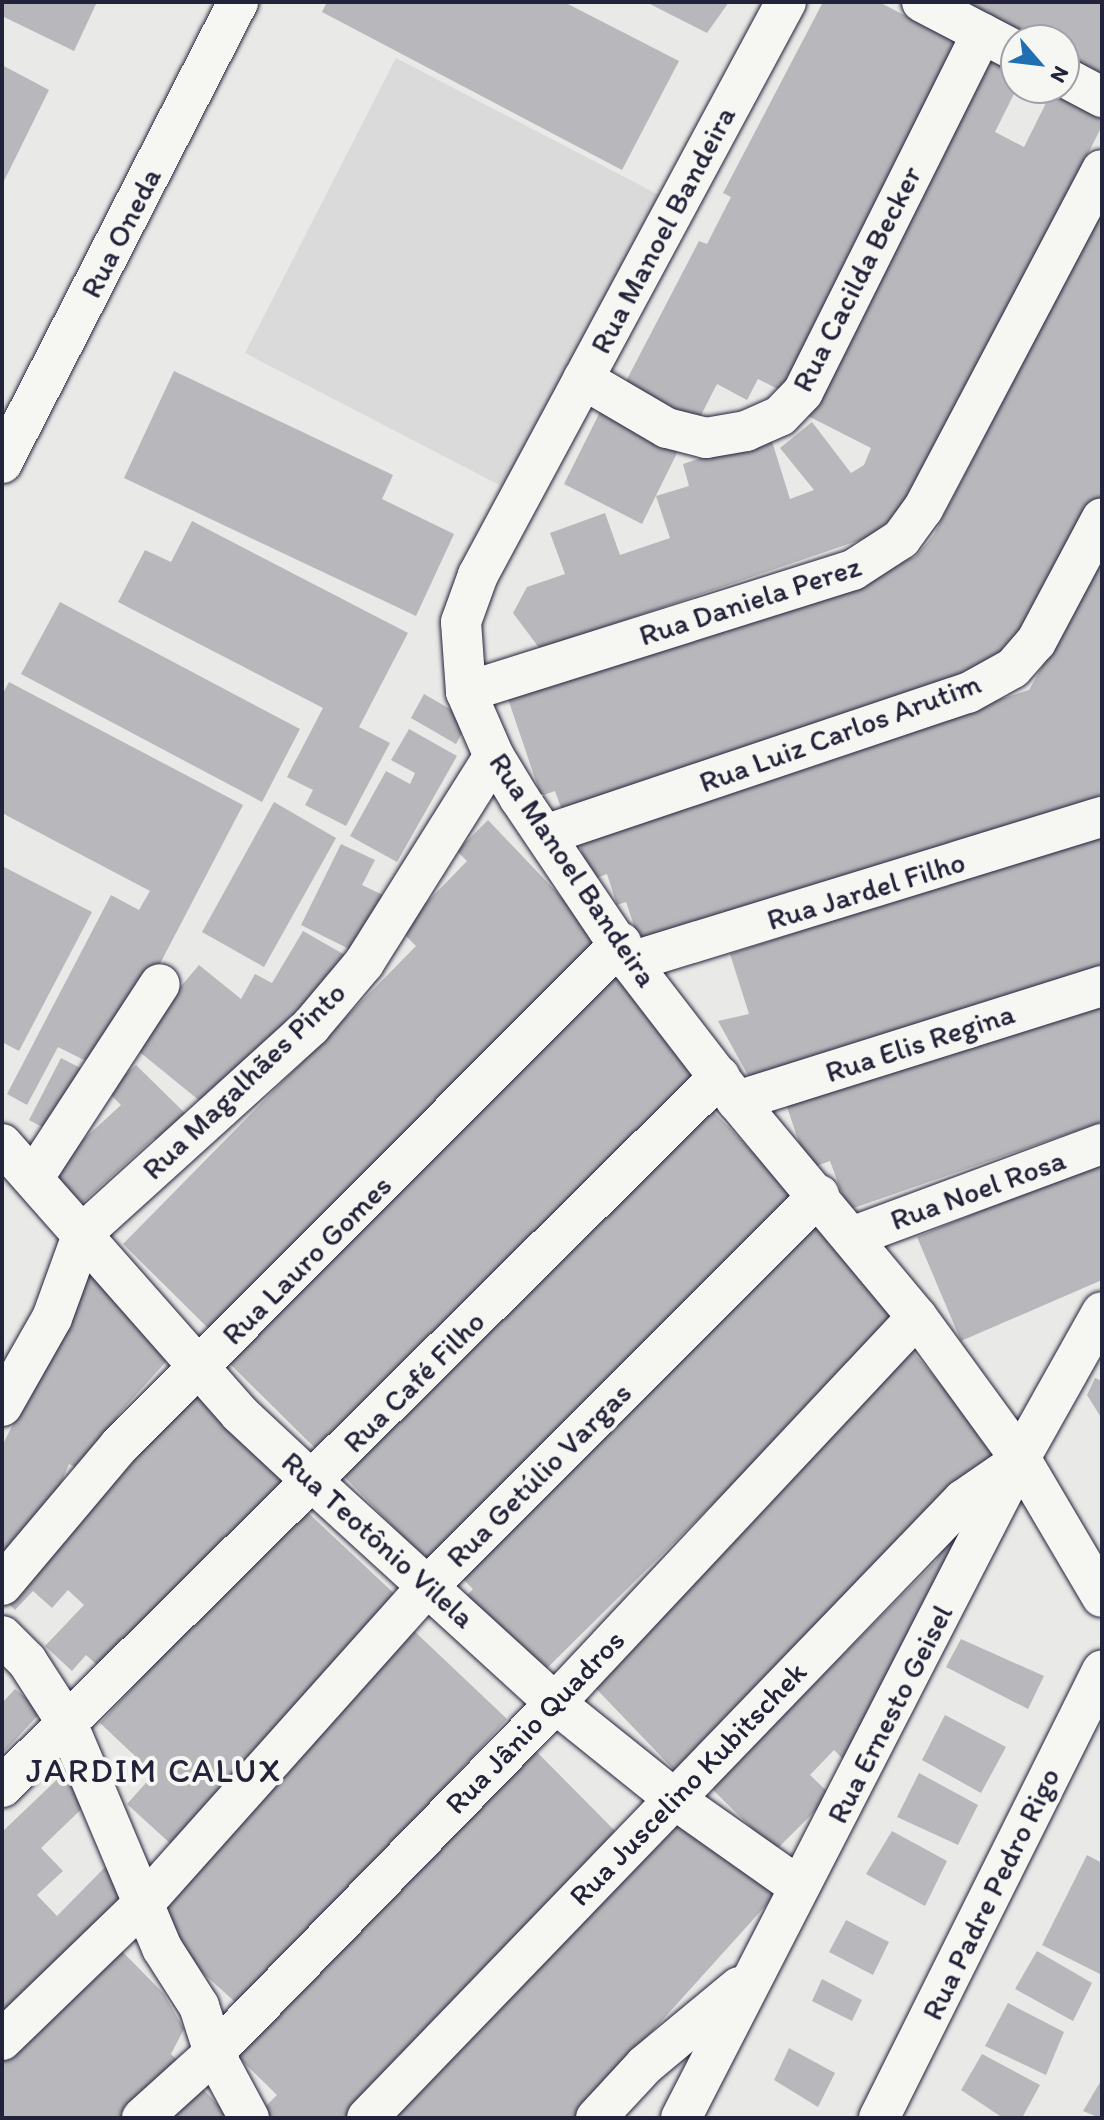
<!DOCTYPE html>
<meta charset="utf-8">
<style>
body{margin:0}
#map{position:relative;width:1104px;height:2120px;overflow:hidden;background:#e9e9e7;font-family:Itim,sans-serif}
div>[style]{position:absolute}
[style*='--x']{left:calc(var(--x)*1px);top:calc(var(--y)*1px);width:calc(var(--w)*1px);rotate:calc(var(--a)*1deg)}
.built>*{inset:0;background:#dadada}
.building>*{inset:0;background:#b8b8bc}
.roads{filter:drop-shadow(0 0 2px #22223b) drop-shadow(0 0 2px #22223b)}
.minor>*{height:40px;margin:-20px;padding:0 20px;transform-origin:20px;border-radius:20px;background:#f6f6f2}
span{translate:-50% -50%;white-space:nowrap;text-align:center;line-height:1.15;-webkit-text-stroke:8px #f6f6f2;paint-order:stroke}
.street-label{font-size:30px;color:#22223b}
.quarter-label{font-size:34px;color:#22223b;letter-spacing:2px}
.frame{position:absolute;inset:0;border:4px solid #22223b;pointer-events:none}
.north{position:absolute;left:1000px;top:24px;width:80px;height:80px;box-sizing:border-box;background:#f6f6f2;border:2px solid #a1a1a9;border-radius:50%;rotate:118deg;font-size:22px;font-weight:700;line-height:32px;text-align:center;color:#22223b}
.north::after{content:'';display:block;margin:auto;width:28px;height:36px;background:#1f6fb2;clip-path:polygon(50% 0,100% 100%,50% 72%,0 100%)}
</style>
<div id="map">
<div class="built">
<div style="clip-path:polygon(396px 58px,659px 195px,507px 489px,245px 353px)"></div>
</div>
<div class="building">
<div style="clip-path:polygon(2px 2px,97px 2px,74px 51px,2px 16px)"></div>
<div style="clip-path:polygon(327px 2px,564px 2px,679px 61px,622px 170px,322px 12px)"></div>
<div style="clip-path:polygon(646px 2px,729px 2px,707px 33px)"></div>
<div style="clip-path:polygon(823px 2px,879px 2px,967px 48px,786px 393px,758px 379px,747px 400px,717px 384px,697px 423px,624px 385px,699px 241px,707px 244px,731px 197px,723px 193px)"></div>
<div style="clip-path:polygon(958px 2px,1102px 2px,1102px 77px,1064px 57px,1064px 40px,1030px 40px)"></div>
<div style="clip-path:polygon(990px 54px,1016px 67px,1016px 90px,995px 132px,1024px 147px,1052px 91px,1102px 117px,1102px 126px,925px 475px,894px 516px,872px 536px,540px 649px,513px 613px,527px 587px,565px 574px,550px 533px,605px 513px,620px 555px,670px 538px,656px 496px,689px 486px,683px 464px,770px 435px,790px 499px,814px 490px,780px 448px,812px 422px,851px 473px,864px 465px,871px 448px,808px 416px)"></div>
<div style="clip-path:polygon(2px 65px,49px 90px,2px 185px)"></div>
<div style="clip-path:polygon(1102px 209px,1102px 501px,1012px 658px,563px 813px,555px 791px,541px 796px,508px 699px,915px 557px,933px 536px)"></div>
<div style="clip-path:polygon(174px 371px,393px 475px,382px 499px,454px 534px,416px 616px,124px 478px)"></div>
<div style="clip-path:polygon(600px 412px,678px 451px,642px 524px,564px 484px)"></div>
<div style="clip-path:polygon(192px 521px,408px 633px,359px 727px,390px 743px,346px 826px,305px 805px,313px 790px,287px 777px,323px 708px,118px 602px,145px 550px,171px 562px)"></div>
<div style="clip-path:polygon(1102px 559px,1102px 795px,642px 949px,626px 902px,617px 905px,607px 874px,591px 880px,576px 833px,1029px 690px)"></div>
<div style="clip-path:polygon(60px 602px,300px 729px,262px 802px,21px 674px)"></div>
<div style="clip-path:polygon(9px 682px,243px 805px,119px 1042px,94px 1065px,58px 1047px,27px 1105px,7px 1094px,111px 895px,139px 910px,150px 891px,2px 813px,2px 695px)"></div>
<div style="clip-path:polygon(424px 694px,469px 720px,456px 744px,411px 718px)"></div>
<div style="clip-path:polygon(409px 729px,457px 756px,397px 862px,350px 836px,386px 771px,410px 784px,415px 773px,391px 760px)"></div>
<div style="clip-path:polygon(274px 802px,336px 838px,264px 967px,202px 932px)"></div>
<div style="clip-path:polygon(488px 820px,604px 942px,215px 1335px,123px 1244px,416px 946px,400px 930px,467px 861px,457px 851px)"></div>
<div style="clip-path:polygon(1102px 831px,1102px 965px,750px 1079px,718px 1021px,749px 1014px,730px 954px)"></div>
<div style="clip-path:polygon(341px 844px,375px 860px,362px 885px,385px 896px,357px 953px,301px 925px)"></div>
<div style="clip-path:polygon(2px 866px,92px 912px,19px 1051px,2px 1042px)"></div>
<div style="clip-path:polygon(303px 931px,345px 955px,314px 1008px,211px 1110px,131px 1045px,199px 965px,241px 999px,255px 974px,272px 983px)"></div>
<div style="clip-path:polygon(615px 969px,708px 1062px,320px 1453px,225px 1359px)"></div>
<div style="clip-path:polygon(1102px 994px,1102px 1122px,848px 1210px,830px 1161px,808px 1169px,786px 1104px)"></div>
<div style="clip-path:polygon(61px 1058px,90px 1073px,57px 1135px,29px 1120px)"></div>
<div style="clip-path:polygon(136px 1065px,192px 1120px,163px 1147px,154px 1138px,82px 1203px,49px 1171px,121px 1105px,107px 1091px)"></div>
<div style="clip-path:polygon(711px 1109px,799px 1200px,428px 1563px,340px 1472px)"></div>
<div style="clip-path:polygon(1102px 1161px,1102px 1280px,961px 1341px,917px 1237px)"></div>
<div style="clip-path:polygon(814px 1225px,903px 1316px,537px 1678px,461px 1601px,473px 1589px,459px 1575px)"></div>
<div style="clip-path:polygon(95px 1263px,137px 1314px,130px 1321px,171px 1356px,118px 1415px,104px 1446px,96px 1441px,83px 1471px,69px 1464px,45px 1522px,2px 1573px,2px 1446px)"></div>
<div style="clip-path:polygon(912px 1351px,1001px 1453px,677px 1773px,583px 1675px)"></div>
<div style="clip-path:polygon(1095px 1378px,1102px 1381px,1102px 1419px,1087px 1395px)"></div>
<div style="clip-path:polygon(191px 1391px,287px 1482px,107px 1674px,86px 1655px,72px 1671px,45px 1646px,84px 1605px,68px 1590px,52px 1608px,33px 1591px,15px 1610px,2px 1597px)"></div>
<div style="clip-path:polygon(301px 1506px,401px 1600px,173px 1846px,127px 1804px,154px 1774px,100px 1723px)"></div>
<div style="clip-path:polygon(985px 1518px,844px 1760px,834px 1750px,810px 1775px,831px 1795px,775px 1851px,711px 1788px,936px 1561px,947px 1539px)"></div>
<div style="clip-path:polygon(412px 1629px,507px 1719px,243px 2009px,195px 1966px,154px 1907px)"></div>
<div style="clip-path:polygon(961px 1639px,1044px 1676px,1028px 1709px,946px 1667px)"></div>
<div style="clip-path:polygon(15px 1689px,42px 1711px,2px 1754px,2px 1703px)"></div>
<div style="clip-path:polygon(945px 1715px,1006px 1747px,981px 1793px,922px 1760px)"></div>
<div style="clip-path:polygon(531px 1746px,624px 1840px,349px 2118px,266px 2118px,260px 2112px,277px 2095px,230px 2049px)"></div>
<div style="clip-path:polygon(68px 1769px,95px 1796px,41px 1848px,63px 1871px,37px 1895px,57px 1916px,112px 1860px,124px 1899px,2px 2019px,2px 1832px)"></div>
<div style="clip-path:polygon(919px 1773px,978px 1805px,958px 1845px,897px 1817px)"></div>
<div style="clip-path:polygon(688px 1815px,777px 1893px,574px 2118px,387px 2118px)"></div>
<div style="clip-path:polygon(892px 1831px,947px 1861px,925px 1906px,866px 1874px)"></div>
<div style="clip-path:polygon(1087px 1855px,1102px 1863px,1102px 1975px,1042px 1945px)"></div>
<div style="clip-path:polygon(846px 1920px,889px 1942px,873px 1975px,829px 1952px)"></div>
<div style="clip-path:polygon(114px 1943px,164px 1994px,184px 2029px,171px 2054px,180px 2063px,124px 2118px,2px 2118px,2px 2052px)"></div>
<div style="clip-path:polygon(1037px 1951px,1092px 1983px,1073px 2021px,1015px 1989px)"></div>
<div style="clip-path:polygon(822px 1979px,862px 2000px,852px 2021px,812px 2001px)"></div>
<div style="clip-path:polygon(1008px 2003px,1064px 2032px,1046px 2075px,985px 2046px)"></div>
<div style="clip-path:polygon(789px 2048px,835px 2073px,818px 2107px,774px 2080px)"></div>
<div style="clip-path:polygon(982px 2054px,1040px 2085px,1022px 2118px,1003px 2118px,961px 2090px)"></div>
<div style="clip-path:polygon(1102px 2079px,1102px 2118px,1100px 2118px,1083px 2111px)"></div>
<div style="clip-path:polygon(198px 2084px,226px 2113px,231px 2118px,164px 2118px)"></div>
</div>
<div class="roads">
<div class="minor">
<div style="--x:786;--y:2;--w:651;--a:118.26"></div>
<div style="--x:478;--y:575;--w:50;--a:109.9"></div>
<div style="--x:461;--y:622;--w:70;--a:85.9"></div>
<div style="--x:466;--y:692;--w:70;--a:66.4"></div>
<div style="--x:494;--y:756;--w:50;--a:58.8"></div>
<div style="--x:520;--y:799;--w:197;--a:56"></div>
<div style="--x:630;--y:962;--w:175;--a:52.4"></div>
<div style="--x:737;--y:1101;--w:281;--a:50.2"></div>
<div style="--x:917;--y:1317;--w:175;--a:53.9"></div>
<div style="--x:1020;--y:1458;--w:161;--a:59.5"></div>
<div style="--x:922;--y:2;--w:106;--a:27.5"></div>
<div style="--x:1064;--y:77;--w:43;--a:27.8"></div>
<div style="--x:583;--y:379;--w:97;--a:30.3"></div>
<div style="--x:667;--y:428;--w:40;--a:14.4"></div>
<div style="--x:706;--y:438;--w:41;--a:-9.9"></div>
<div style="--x:746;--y:431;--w:37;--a:-24"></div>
<div style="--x:780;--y:416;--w:33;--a:-46"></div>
<div style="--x:803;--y:392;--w:401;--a:-63.5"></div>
<div style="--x:2;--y:463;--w:518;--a:-62.89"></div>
<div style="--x:466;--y:692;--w:406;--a:-17.5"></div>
<div style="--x:853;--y:570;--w:57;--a:-32.9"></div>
<div style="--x:901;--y:539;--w:37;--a:-54"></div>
<div style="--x:923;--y:509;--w:383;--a:-62.2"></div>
<div style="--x:545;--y:835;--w:446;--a:-18.6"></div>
<div style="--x:968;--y:693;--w:51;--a:-29.1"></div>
<div style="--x:1013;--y:668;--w:35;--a:-49"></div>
<div style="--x:1036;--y:642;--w:140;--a:-62"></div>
<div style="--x:630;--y:962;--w:494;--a:-17.1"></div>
<div style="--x:737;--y:1101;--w:383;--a:-17.5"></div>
<div style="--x:2;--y:1144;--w:360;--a:48.6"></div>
<div style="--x:240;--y:1414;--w:100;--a:43"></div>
<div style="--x:313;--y:1482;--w:328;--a:42.4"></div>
<div style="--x:555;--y:1703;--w:151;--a:38.8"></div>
<div style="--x:673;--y:1798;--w:154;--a:35.2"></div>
<div style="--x:34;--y:1177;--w:230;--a:-56.9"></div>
<div style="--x:854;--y:1236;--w:265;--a:-20.4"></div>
<div style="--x:2;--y:1406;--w:101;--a:-60.4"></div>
<div style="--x:52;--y:1318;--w:90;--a:-70"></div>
<div style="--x:83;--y:1233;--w:308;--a:-42.2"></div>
<div style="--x:311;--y:1026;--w:82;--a:-49.9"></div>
<div style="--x:364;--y:963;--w:244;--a:-57.9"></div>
<div style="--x:2;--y:1585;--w:182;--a:-49.9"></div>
<div style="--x:119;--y:1446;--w:711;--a:-45.06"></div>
<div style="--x:2;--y:1636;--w:35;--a:45"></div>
<div style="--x:27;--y:1661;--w:74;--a:57.2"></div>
<div style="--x:67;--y:1723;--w:244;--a:67.1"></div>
<div style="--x:162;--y:1948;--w:69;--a:57.5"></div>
<div style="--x:199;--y:2006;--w:49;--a:72.3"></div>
<div style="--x:214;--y:2053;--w:74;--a:61.7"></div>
<div style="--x:2;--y:1787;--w:1010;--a:-44.72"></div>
<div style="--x:2;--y:2040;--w:200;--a:-44"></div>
<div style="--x:146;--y:1901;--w:423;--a:-48.2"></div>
<div style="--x:428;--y:1586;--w:553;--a:-45"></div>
<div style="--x:142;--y:2118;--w:97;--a:-42.1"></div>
<div style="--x:214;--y:2053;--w:489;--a:-45.7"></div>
<div style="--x:555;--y:1703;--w:529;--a:-46.84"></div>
<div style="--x:367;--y:2118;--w:859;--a:-46.04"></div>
<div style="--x:963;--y:1500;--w:67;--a:-34.6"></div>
<div style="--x:596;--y:2118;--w:72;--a:-47.2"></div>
<div style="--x:645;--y:2065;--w:122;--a:-39.7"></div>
<div style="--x:681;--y:2118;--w:742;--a:-62.81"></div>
<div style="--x:1020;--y:1458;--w:167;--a:-60.7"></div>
<div style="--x:879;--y:2118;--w:500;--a:-63.5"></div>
</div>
</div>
<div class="street-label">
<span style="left:663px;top:230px;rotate:-62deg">Rua Manoel Bandeira</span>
<span style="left:121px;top:233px;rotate:-63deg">Rua Oneda</span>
<span style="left:857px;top:279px;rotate:-63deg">Rua Cacilda Becker</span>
<span style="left:750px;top:601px;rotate:-18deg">Rua Daniela Perez</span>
<span style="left:840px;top:733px;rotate:-20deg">Rua Luiz Carlos Arutim</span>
<span style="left:573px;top:870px;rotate:56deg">Rua Manoel Bandeira</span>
<span style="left:866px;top:891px;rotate:-17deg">Rua Jardel Filho</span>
<span style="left:920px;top:1043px;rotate:-18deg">Rua Elis Regina</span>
<span style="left:244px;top:1081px;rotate:-44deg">Rua Magalhães Pinto</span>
<span style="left:978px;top:1190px;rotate:-20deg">Rua Noel Rosa</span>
<span style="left:307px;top:1260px;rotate:-45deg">Rua Lauro Gomes</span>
<span style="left:414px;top:1382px;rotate:-45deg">Rua Café Filho</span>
<span style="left:539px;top:1475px;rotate:-45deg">Rua Getúlio Vargas</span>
<span style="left:378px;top:1540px;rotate:42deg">Rua Teotônio Vilela</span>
<span style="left:890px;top:1714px;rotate:-63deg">Rua Ernesto Geisel</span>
<span style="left:535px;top:1722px;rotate:-46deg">Rua Jânio Quadros</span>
<span style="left:688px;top:1784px;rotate:-46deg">Rua Juscelino Kubitschek</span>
<span style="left:991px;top:1894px;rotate:-64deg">Rua Padre Pedro Rigo</span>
</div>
<div class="quarter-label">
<span style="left:154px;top:1771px">JARDIM CALUX</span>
</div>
<div class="frame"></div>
<div class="north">N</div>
</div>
